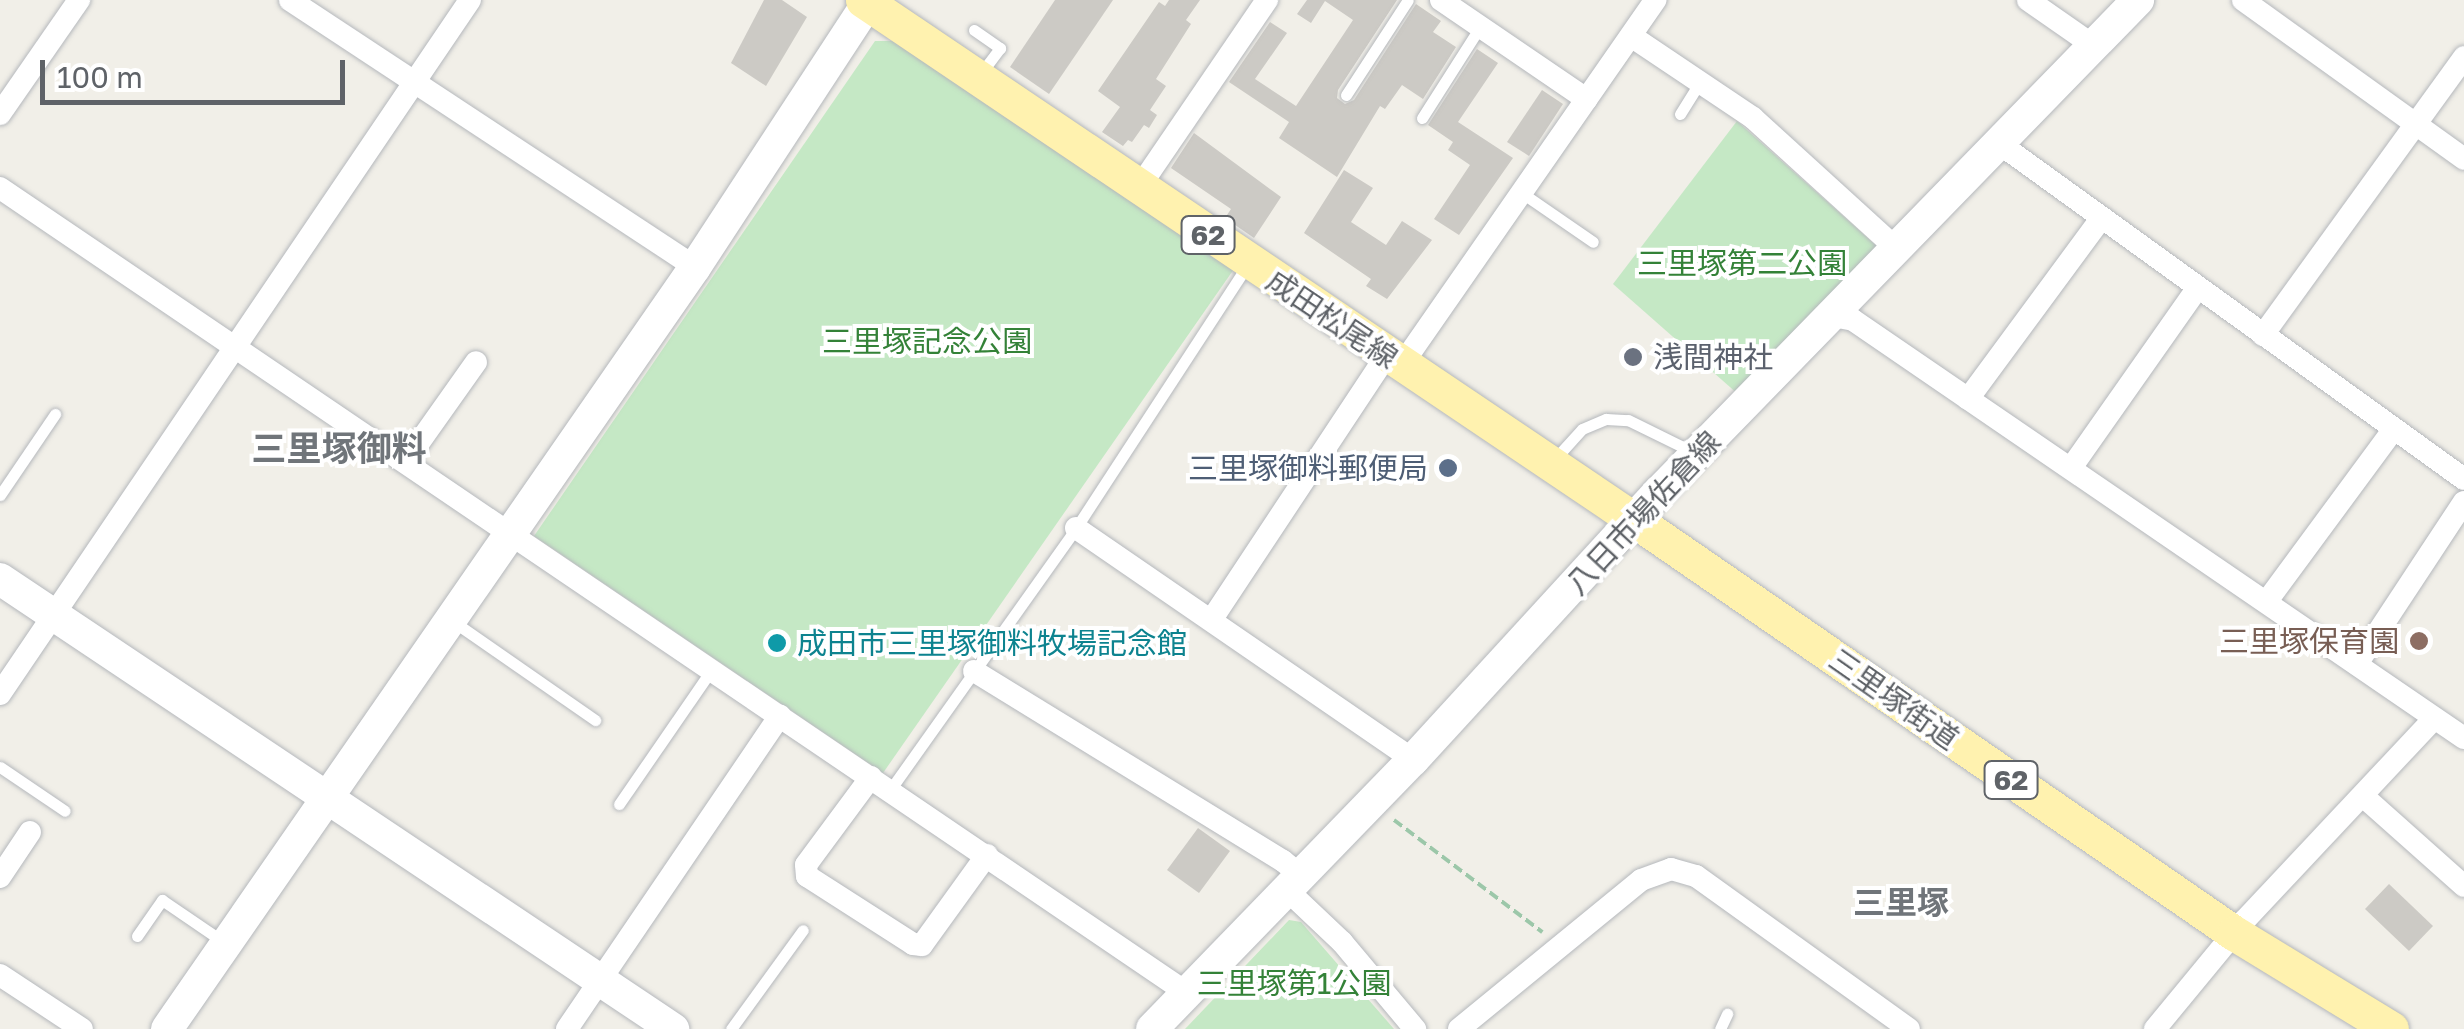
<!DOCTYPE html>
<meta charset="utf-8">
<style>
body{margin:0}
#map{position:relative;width:2464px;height:1029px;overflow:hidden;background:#f1efe8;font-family:"Golos Text","Noto Sans JP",sans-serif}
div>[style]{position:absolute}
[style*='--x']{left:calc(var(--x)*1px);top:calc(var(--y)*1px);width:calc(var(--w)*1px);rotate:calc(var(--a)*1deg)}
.green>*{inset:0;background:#c5e8c5}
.building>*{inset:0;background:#cccac5}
.path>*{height:4px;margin-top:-2px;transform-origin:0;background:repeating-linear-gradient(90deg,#9cc7a9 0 10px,transparent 0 15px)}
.roads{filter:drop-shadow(0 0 2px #b5b8bc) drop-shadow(0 0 2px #b5b8bc)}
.lane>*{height:11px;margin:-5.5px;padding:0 5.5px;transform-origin:5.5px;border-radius:5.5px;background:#fff}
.street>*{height:22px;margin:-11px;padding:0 11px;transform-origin:11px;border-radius:11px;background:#fff}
.secondary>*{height:32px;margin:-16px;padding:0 16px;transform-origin:16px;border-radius:16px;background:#fff}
.primary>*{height:35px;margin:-17.5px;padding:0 17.5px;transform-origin:17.5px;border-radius:17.5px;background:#fff2af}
.dots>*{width:28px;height:28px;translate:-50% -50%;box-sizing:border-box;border:5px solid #fff;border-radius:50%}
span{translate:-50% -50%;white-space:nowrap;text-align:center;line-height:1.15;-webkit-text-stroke:8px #fff;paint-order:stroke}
.shield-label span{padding:2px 8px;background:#fff;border:2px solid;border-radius:8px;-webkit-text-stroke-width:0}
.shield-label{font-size:28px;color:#5f6368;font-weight:700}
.park-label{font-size:30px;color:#348238}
.street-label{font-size:30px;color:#5f6368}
.worship-label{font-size:30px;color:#5b616d}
.left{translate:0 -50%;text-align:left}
.service-label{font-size:30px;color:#4e5e75}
.right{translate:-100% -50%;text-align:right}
.education-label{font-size:30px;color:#785e54}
.culture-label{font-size:30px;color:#0d838f}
.neighbourhood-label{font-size:32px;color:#70757a;font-weight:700}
.quarter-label{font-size:35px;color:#70757a;font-weight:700}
.scale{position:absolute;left:40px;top:60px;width:305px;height:45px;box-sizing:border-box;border:5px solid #5f6368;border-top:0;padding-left:12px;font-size:30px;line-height:35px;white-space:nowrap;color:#5f6368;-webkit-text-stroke:8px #fff;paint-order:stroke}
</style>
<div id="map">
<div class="green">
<div style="clip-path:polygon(875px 41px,898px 41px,1234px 269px,883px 773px,534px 536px)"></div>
<div style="clip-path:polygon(1737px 121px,1881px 250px,1739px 395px,1613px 284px)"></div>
<div style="clip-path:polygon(1289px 920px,1301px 922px,1394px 1029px,1185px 1029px)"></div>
</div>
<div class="building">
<div style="clip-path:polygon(764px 0,782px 0,807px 17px,766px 86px,731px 63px)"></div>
<div style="clip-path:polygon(1055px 0,1113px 0,1049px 94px,1010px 67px)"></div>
<div style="clip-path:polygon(1169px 0,1200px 0,1186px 20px,1191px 24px,1156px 79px,1166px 86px,1150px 110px,1157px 115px,1149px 128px,1144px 125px,1132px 142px,1128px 140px,1123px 146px,1102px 132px,1120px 107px,1098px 91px,1159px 2px,1165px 6px)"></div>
<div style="clip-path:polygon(1307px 0,1397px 0,1338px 90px,1337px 98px,1345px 104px,1354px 100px,1416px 4px,1441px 21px,1433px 32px,1456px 47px,1423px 99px,1402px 85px,1385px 109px,1380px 106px,1337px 177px,1279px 138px,1289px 122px,1229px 82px,1270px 22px,1287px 33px,1255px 79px,1296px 106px,1353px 20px,1325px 1px,1311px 23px,1297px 14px)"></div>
<div style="clip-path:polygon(1477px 49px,1498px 63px,1458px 122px,1513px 158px,1459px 235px,1434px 219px,1470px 165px,1448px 150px,1453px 142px,1428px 125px)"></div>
<div style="clip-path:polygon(1542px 90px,1563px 104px,1529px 156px,1507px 142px)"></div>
<div style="clip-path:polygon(1194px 133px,1281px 197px,1254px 238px,1225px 218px,1231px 209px,1171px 168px)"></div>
<div style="clip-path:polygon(1344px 170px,1373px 188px,1351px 222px,1386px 245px,1402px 221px,1432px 240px,1387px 299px,1366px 286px,1371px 279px,1304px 233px)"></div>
<div style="clip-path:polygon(1198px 828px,1230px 851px,1199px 893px,1167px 870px)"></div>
<div style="clip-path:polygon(2389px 884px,2433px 926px,2409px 951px,2365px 909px)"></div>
</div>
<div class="path">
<div style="--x:1394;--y:820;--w:186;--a:37.1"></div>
</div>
<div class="roads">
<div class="lane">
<div style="--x:974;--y:30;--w:32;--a:35"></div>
<div style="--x:1000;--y:48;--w:34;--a:127"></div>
<div style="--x:1346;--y:95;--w:113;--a:-56.9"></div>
<div style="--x:1680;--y:114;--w:38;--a:-58"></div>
<div style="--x:1422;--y:118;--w:108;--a:-57.5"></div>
<div style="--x:1522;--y:193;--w:86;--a:34.6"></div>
<div style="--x:1553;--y:461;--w:43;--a:-47.8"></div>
<div style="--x:1582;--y:429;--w:26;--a:-23"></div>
<div style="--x:1606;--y:419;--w:22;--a:3"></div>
<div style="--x:1628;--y:420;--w:70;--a:26.2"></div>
<div style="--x:0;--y:495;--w:98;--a:-55.8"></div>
<div style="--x:454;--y:622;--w:172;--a:34.8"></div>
<div style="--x:0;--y:767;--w:78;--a:34.1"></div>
<div style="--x:890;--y:790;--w:321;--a:-54.6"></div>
<div style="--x:1076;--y:528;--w:313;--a:-56.9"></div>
<div style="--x:619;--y:804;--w:164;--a:-55.4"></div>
<div style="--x:137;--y:936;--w:44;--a:-55.2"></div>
<div style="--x:162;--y:900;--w:73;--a:34.3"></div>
<div style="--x:731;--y:1029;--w:122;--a:-54"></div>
<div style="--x:1720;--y:1029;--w:17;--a:-65"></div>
</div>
<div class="street">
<div style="--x:290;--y:0;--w:485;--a:33.4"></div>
<div style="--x:1441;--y:0;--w:176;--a:34.3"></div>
<div style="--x:2028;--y:0;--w:80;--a:34.9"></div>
<div style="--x:2243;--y:0;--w:272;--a:35.7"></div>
<div style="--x:1631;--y:36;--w:147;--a:33.9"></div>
<div style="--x:1753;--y:118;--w:196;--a:42.3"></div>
<div style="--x:0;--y:114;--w:139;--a:-55.3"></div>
<div style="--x:2000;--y:144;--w:572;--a:35.83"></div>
<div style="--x:0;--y:188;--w:1434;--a:34.14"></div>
<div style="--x:1138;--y:189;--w:229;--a:-55.7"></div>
<div style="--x:1833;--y:316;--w:20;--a:11"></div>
<div style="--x:1853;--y:320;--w:740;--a:34.38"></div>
<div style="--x:2263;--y:335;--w:343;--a:-54.1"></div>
<div style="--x:1401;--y:366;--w:446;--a:-55.2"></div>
<div style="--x:1968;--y:399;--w:222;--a:-53.6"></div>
<div style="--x:406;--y:461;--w:121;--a:-54.7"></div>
<div style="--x:2071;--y:468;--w:219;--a:-54.9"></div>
<div style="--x:1076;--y:528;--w:409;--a:34.5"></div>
<div style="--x:2267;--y:601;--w:214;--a:-53.6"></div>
<div style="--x:1212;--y:619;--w:315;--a:-56.5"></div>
<div style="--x:2357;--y:664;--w:194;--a:-56.6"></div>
<div style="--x:974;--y:671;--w:363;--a:31.6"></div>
<div style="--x:1283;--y:861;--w:22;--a:39"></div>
<div style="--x:0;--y:694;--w:838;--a:-55.89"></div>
<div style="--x:871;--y:777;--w:109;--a:126.5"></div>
<div style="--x:806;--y:865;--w:11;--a:85"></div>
<div style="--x:807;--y:876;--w:126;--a:32.7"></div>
<div style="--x:913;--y:944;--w:9;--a:6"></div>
<div style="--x:922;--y:945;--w:111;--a:-54.2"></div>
<div style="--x:2363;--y:796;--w:135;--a:41.7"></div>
<div style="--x:0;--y:877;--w:54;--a:-56.3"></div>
<div style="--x:1287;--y:890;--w:76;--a:43.4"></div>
<div style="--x:1342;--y:942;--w:114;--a:50"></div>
<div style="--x:0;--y:975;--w:98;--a:33.4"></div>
<div style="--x:567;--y:1029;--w:379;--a:-55.8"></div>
<div style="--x:1459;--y:1029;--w:235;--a:-39.3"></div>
<div style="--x:1641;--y:880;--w:32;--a:-20"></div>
<div style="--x:1671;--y:869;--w:26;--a:16"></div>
<div style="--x:1696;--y:876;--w:262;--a:35.7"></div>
<div style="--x:2155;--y:1029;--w:140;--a:-50.5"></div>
<div style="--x:2244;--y:921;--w:276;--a:-46.8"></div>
</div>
<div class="secondary">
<div style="--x:0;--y:579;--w:810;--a:33.77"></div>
<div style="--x:167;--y:1029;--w:927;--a:-55.28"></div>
<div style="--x:695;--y:267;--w:319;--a:-56.8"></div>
<div style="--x:1152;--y:1029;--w:375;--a:-45.9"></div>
<div style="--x:1413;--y:760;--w:364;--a:-47.5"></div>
<div style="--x:1659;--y:492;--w:687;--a:-45.77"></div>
</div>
<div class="primary">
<div style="--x:863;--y:0;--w:932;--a:33.98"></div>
<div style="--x:1636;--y:521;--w:726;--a:34.57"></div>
<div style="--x:2234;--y:933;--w:184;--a:31.4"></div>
</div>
</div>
<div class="dots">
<div style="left:1633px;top:357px;background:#6b7280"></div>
<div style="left:1448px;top:468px;background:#5c6f8a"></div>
<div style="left:2419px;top:641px;background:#8d6e63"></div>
<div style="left:777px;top:643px;background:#0f9aa8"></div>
</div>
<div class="shield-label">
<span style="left:1208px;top:235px">62</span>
<span style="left:2011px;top:780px">62</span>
</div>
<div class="park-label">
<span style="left:1742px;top:263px">三里塚第二公園</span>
<span style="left:927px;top:341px">三里塚記念公園</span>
<span style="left:1294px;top:983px">三里塚第1公園</span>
</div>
<div class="street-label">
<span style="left:1332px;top:319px;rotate:34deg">成田松尾線</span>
<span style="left:1643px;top:513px;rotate:-47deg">八日市場佐倉線</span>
<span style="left:1894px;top:699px;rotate:35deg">三里塚街道</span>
</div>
<div class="worship-label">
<span class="left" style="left:1653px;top:357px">浅間神社</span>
</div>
<div class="service-label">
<span class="right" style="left:1428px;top:468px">三里塚御料郵便局</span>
</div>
<div class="education-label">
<span class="right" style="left:2399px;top:641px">三里塚保育園</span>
</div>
<div class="culture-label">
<span class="left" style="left:797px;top:643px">成田市三里塚御料牧場記念館</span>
</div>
<div class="neighbourhood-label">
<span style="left:1901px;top:902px">三里塚</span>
</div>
<div class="quarter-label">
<span style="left:339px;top:448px">三里塚御料</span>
</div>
<div class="scale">100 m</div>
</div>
